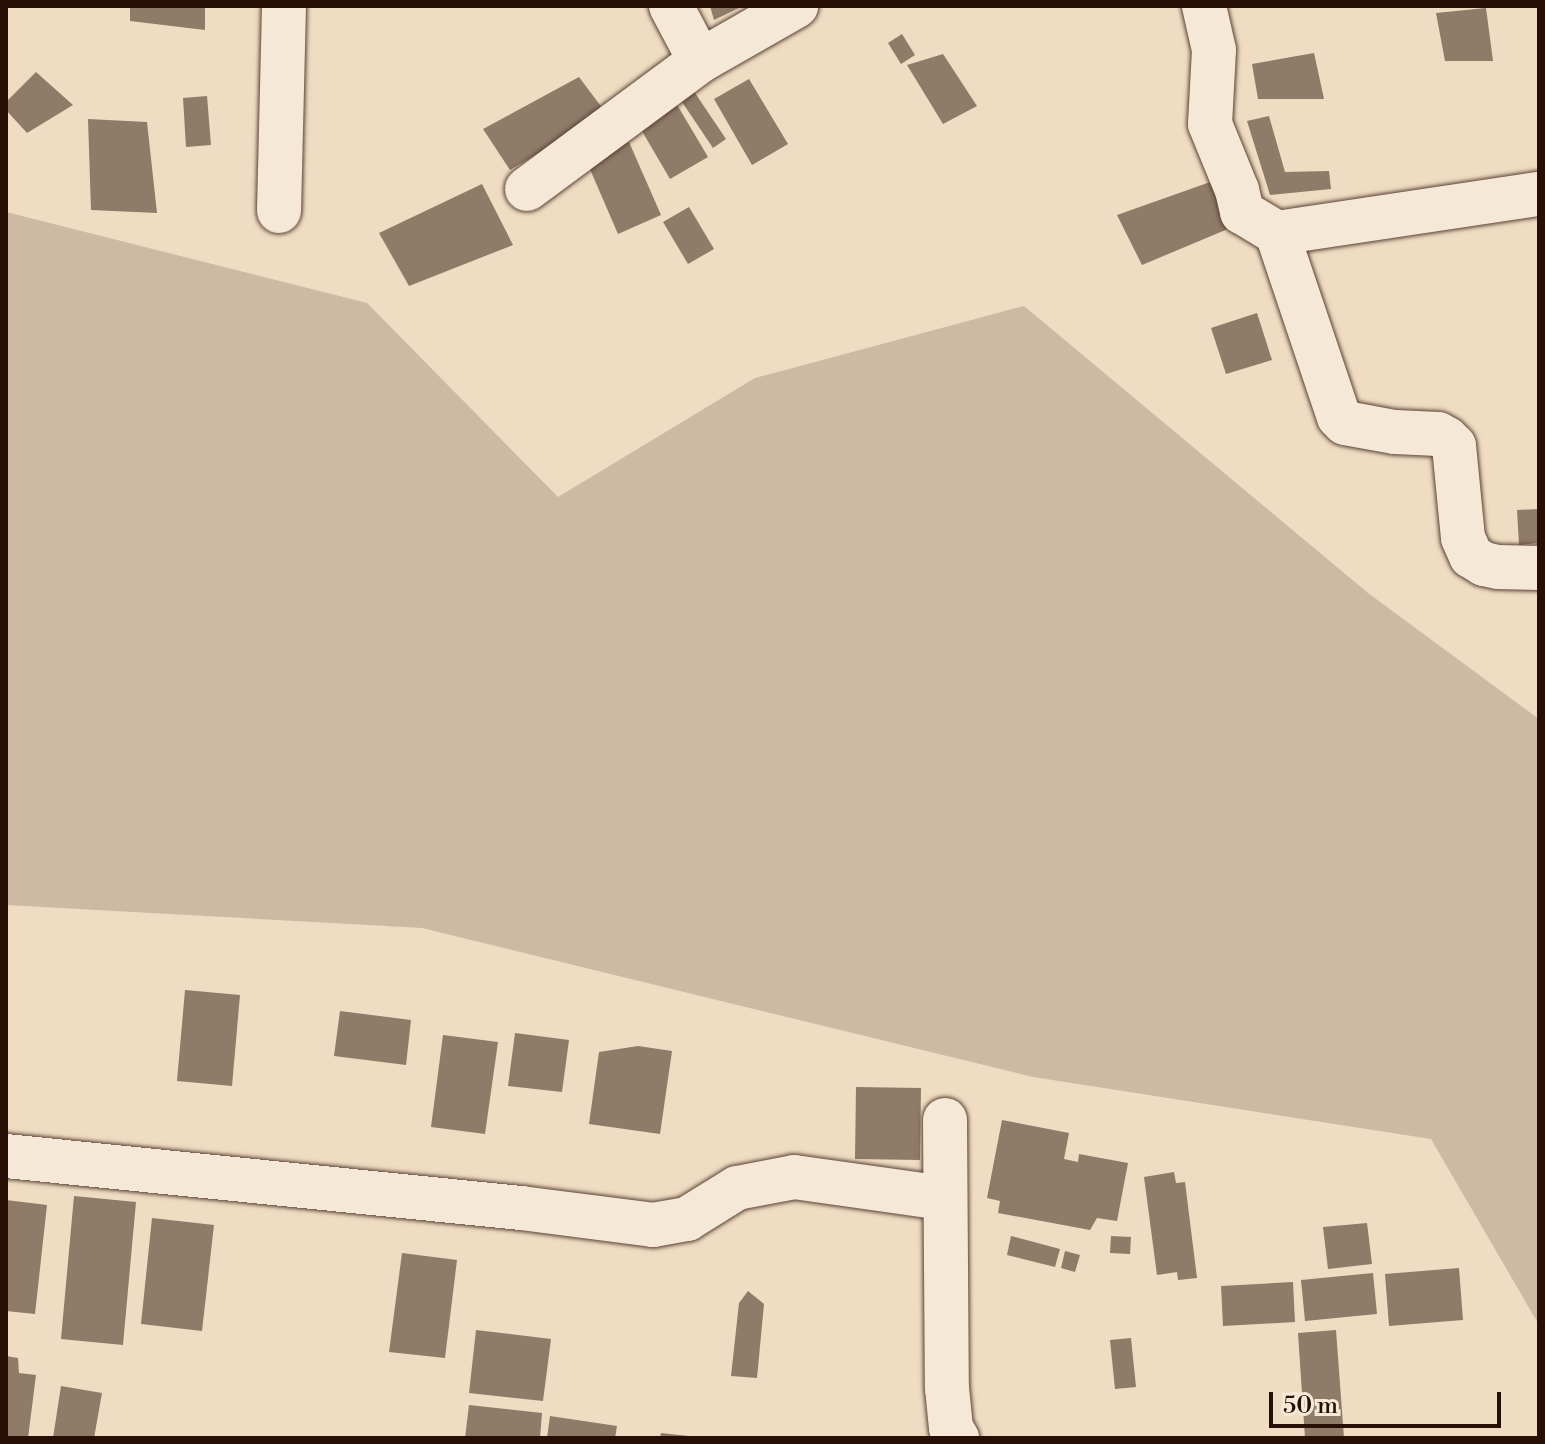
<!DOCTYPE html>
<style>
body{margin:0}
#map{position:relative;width:1545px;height:1444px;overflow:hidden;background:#f0dcc2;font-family:"Libre Bodoni",serif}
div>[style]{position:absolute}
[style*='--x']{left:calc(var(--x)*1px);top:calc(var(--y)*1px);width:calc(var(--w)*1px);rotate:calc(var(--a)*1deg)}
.green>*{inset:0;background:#ceb9a2}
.building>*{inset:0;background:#907a68}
.roads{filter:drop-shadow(0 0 2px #594235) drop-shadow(0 0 2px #594235)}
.minor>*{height:44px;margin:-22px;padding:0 22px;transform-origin:22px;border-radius:22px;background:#f5e8d7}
span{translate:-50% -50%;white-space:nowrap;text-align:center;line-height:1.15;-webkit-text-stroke:8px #f5e8d7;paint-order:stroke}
.frame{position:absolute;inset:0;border:8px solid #270f06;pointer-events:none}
.scale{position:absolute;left:1269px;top:1392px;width:232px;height:36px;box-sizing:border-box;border:4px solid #270f06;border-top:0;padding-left:10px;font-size:24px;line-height:28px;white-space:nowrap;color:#270f06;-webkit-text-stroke:6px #f5e8d7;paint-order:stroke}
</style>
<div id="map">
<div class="green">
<div style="clip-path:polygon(6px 212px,367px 303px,558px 497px,755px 378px,1024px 306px,1368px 593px,1539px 719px,1539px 1325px,1431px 1139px,1033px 1077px,422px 928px,6px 905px)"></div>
</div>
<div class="building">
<div style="clip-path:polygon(130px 6px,205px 6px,205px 30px,130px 21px)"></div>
<div style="clip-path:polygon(710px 6px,743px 6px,714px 20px)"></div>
<div style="clip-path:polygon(1486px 8px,1493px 61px,1445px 61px,1436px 13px)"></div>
<div style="clip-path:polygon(902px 34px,915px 55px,901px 64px,888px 43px)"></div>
<div style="clip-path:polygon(1314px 53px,1324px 99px,1258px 99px,1252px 64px)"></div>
<div style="clip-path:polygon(943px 54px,977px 106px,943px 124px,907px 65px)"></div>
<div style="clip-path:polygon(36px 72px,73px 105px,27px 133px,6px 110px,6px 102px)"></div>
<div style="clip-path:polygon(579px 77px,606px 113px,510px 170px,483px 129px)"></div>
<div style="clip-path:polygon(749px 79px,788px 144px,752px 165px,714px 99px)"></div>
<div style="clip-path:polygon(693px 90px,726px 139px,713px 148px,680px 99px)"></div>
<div style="clip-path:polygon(207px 96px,211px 145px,186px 147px,183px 98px)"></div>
<div style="clip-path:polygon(676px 103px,708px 157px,670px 179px,639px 126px)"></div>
<div style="clip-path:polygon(1269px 116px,1285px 172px,1329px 171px,1331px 189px,1270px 195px,1247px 121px)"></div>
<div style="clip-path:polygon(88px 119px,147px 122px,157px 213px,91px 210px)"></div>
<div style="clip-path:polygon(629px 142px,661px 215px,618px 234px,586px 160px)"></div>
<div style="clip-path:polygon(1216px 180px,1235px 226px,1142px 265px,1117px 215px)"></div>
<div style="clip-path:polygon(482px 184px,513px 245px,409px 286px,379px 233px)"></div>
<div style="clip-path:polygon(689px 207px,714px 249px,688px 264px,663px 222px)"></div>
<div style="clip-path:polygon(1257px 313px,1272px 360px,1226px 374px,1211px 328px)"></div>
<div style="clip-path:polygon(1539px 509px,1539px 543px,1519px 545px,1517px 510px)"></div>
<div style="clip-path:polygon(185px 990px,240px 995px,232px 1086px,177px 1081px)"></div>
<div style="clip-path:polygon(340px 1011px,411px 1020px,406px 1065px,334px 1056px)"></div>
<div style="clip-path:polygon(515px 1033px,569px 1040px,562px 1092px,508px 1086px)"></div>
<div style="clip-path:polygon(443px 1035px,498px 1042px,485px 1134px,431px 1127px)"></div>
<div style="clip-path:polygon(638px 1046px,672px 1051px,660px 1134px,589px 1124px,599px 1052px)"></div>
<div style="clip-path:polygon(856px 1087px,921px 1088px,920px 1160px,855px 1159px)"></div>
<div style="clip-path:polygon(1002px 1120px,1069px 1133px,1064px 1159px,1078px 1162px,1079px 1154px,1128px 1163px,1117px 1221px,1097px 1218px,1090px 1230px,998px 1213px,1000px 1201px,987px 1198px)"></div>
<div style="clip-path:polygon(1174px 1172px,1176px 1183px,1185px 1182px,1197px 1278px,1178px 1280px,1177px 1272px,1157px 1275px,1144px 1177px)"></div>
<div style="clip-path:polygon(74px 1196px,136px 1202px,123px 1345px,61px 1339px)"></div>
<div style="clip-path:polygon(6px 1200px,47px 1205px,35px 1314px,6px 1311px)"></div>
<div style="clip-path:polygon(152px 1218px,214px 1225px,202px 1331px,141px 1324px)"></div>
<div style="clip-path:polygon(1367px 1223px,1372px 1264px,1328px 1269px,1323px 1227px)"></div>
<div style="clip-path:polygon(1011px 1236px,1060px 1249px,1055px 1267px,1007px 1255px)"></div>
<div style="clip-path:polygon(1111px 1236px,1131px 1237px,1130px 1254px,1110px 1253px)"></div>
<div style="clip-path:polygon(1065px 1251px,1080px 1255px,1075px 1272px,1061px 1268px)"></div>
<div style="clip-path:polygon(402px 1253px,457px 1260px,445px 1358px,389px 1352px)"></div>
<div style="clip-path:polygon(1459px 1268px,1463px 1320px,1389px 1326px,1385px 1274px)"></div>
<div style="clip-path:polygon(1373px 1273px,1377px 1314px,1305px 1321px,1301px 1280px)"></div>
<div style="clip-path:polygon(1293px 1282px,1295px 1322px,1223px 1326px,1221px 1286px)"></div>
<div style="clip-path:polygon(748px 1291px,764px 1304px,757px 1378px,731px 1376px,739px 1303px)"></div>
<div style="clip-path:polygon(476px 1330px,551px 1339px,543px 1401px,469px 1393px)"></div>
<div style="clip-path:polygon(1336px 1330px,1344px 1438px,1305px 1438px,1298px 1333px)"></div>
<div style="clip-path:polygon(1131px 1338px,1136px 1387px,1115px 1389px,1110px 1340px)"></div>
<div style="clip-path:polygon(6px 1356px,18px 1358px,19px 1373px,36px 1375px,28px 1438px,6px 1438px)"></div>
<div style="clip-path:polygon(61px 1386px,102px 1393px,94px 1438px,53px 1438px)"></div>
<div style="clip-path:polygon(469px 1405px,542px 1413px,540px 1438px,465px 1438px)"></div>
<div style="clip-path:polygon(550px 1416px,617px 1426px,615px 1438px,547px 1438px)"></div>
<div style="clip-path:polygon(661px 1433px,689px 1436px,689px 1438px,660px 1438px)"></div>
</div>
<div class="roads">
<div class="minor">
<div style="--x:671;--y:6;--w:62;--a:62.2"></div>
<div style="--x:700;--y:61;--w:111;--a:-29.8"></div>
<div style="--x:1204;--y:6;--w:45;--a:77.2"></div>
<div style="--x:1214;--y:50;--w:74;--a:93.1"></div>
<div style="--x:1210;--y:124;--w:71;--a:67.8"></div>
<div style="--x:1237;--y:190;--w:23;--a:77"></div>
<div style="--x:1242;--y:212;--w:41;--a:31"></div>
<div style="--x:1277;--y:233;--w:265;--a:-8.5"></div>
<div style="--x:527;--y:189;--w:215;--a:-36.5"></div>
<div style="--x:279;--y:211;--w:205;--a:-88.6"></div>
<div style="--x:1277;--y:233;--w:194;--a:71.4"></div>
<div style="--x:1339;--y:417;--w:8;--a:45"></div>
<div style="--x:1345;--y:423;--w:51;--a:10.2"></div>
<div style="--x:1395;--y:432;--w:43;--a:2.7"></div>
<div style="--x:1438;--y:434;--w:10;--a:29"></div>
<div style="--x:1447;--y:439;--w:10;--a:45"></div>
<div style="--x:1454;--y:446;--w:92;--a:84.4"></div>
<div style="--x:1463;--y:538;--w:20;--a:66"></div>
<div style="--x:1471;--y:556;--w:15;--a:32"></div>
<div style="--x:1484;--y:564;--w:14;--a:12"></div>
<div style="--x:1498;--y:567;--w:41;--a:1.4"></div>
<div style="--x:945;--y:1120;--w:268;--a:89.6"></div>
<div style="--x:947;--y:1388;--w:40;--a:84.3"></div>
<div style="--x:951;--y:1428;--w:12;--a:59"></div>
<div style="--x:6;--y:1156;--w:518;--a:5.77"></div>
<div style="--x:521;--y:1208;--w:133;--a:7.3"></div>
<div style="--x:653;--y:1225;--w:35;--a:-10"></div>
<div style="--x:687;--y:1219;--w:59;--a:-31.8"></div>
<div style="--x:737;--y:1188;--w:58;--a:-10.9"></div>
<div style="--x:794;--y:1177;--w:150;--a:8"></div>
</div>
</div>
<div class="frame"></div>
<div class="scale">50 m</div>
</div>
